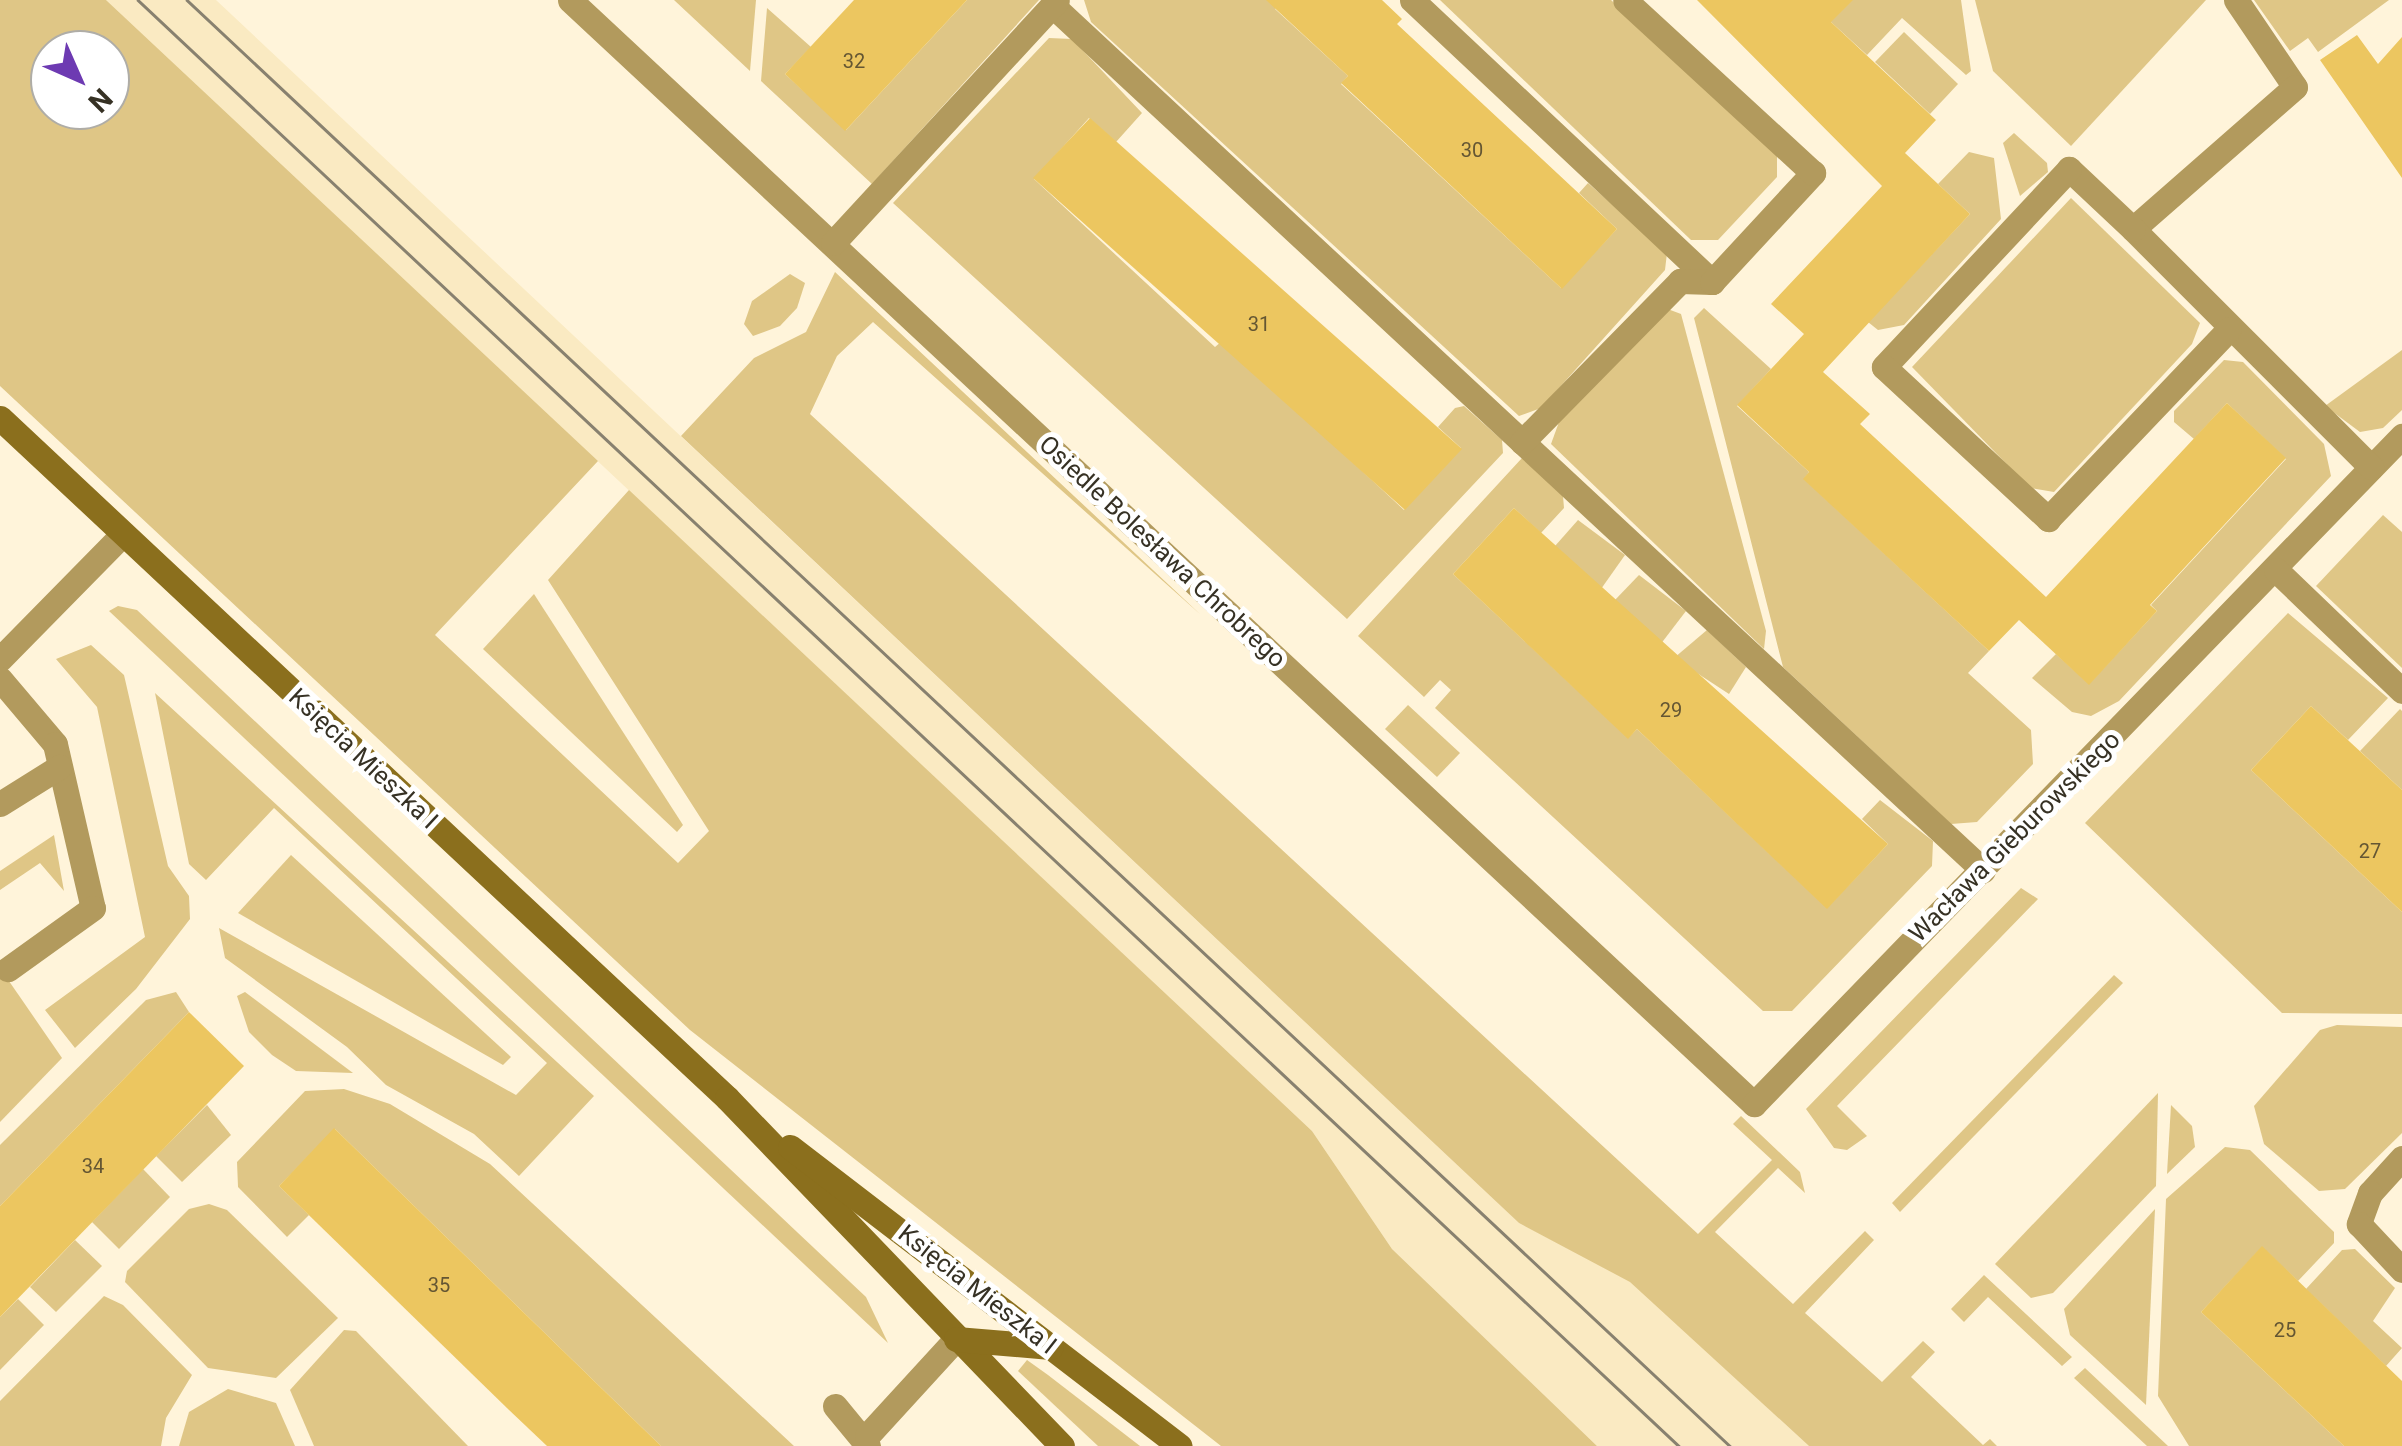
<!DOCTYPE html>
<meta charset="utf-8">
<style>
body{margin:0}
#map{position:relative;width:2402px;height:1446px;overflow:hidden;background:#fff4da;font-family:Roboto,sans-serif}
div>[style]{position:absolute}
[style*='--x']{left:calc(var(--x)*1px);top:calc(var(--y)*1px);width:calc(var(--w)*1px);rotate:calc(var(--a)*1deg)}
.built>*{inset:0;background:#faeac2}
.green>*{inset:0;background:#dfc686}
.building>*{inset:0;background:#ecc660}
.lane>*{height:25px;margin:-12.5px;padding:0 12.5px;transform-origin:12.5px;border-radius:12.5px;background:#b29a5d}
.street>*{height:25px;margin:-12.5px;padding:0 12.5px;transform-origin:12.5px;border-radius:12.5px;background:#b29a5d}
.secondary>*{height:25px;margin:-12.5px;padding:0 12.5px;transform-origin:12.5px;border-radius:12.5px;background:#8b6f1d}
.tram>*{height:2.5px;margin:-1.25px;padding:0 1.25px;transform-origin:1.25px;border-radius:1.25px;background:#88816f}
span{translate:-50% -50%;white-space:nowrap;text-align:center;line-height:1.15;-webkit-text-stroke:10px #fff;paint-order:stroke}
.number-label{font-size:20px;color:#645633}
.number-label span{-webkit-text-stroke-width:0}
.street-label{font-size:25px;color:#363124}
.north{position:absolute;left:30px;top:30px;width:100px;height:100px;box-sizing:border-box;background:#fff;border:2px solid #afada7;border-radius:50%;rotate:135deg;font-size:28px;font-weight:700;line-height:40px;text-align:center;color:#363124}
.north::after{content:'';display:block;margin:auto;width:35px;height:45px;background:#6d3ab2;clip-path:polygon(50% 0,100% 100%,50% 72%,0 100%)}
</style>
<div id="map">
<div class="built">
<div style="clip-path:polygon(106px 0,216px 0,1519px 1223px,1630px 1281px,1809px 1446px,1597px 1446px,1392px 1249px,1312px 1131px)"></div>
</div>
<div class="green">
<div style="clip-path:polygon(evenodd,0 0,106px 0,598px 461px,435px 635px,678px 863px,709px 831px,548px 580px,629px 490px,1312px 1131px,1392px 1249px,1597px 1446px,1221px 1446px,690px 1030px,0 386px,0 0,50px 50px,110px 50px,110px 110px,50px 110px,50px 50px)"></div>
<div style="clip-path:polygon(674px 0,756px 0,750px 71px)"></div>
<div style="clip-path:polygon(967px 0,1039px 0,872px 184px,761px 81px,767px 8px,811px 47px,785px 74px,846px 130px)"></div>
<div style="clip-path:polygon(1084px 0,1283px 0,1275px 9px,1348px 76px,1341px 84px,1561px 288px,1617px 229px,1579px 193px,1588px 183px,1667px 253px,1665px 270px,1541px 408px,1519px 416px,1091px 22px)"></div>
<div style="clip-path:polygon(1440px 0,1611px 0,1777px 153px,1777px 177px,1718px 240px,1691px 240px)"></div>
<div style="clip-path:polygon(1821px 0,1961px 0,1971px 71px,1966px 75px,1902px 18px,1867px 55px,1831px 22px)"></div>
<div style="clip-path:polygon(1975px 0,2206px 0,2071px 146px,1993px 71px)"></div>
<div style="clip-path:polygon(2254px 0,2389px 0,2318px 52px,2308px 38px,2290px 51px)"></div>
<div style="clip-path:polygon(1904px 32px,1958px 84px,1930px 114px,1875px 62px)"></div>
<div style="clip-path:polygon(1049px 38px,1072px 39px,1142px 113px,1116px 142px,1089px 118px,1034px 179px,1215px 347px,1222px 341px,1404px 510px,1461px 448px,1438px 427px,1455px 408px,1464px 406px,1502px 440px,1503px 453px,1347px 619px,893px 203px)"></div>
<div style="clip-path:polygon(2014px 133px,2047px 163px,2048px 172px,2020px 196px,2003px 143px)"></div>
<div style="clip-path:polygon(1969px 152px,1994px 158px,2001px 219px,1904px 325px,1878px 330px,1868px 322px,1970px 214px,1938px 184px)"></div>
<div style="clip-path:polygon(2071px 198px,2200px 323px,2192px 344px,2054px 492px,2030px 488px,1912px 367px)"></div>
<div style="clip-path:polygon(835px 272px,1201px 615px,873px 322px,837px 356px,810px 414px,1698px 1234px,1772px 1160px,1733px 1124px,1741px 1116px,1800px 1172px,1805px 1193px,1778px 1168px,1715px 1232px,1793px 1304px,1865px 1231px,1874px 1240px,1805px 1313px,1882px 1382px,1923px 1341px,1935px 1352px,1911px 1377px,1983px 1445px,1990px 1439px,1997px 1446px,1809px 1446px,1630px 1282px,1519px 1223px,681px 436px,754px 358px,806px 332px)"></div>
<div style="clip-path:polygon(790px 274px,805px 283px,797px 308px,780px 326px,753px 336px,744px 324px,752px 301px)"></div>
<div style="clip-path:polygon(1665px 308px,1681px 314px,1766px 631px,1764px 649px,1551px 444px,1559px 422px)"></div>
<div style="clip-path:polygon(1704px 308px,1771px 369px,1737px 406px,1809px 472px,1804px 479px,1989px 651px,1968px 673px,2031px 730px,2033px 764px,1977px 822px,1951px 824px,1783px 667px,1694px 318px)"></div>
<div style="clip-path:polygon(2402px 350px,2402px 410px,2383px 428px,2360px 432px,2325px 406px)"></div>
<div style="clip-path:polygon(2224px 360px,2243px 362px,2324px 444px,2331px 476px,2119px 701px,2091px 716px,2072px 712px,2032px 678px,2056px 654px,2089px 684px,2157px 611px,2151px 605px,2286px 459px,2227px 403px,2194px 439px,2174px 422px,2174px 411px)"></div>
<div style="clip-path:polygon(1522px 458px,1563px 496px,1564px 508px,1541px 533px,1514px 508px,1453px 574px,1628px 738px,1637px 729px,1827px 908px,1888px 844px,1862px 819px,1880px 800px,1933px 841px,1932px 866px,1792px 1011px,1763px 1011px,1435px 708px,1451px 690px,1440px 680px,1424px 697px,1358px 636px)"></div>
<div style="clip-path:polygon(2383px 515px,2402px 532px,2402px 668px,2316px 586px)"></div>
<div style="clip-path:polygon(1578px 520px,1625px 555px,1601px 589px,1555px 546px)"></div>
<div style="clip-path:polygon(1639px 575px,1686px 611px,1660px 645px,1614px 601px)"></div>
<div style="clip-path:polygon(534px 594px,683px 825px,677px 832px,483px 649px)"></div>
<div style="clip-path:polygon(118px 606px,137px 610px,866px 1297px,888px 1343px,109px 611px)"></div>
<div style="clip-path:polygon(2288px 613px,2388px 698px,2348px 740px,2311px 706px,2251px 770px,2402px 912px,2402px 1014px,2282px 1013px,2085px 823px)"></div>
<div style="clip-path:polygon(1707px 630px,1746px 667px,1729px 694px,1674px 658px)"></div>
<div style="clip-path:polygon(91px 645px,124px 675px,168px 866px,189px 896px,190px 919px,136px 989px,75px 1048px,45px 1010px,145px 937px,97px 707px,56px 659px)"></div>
<div style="clip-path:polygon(155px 693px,594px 1096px,519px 1176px,474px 1134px,386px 1085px,347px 1047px,225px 958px,219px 928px,516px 1095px,547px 1063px,274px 808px,206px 880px,189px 864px)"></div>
<div style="clip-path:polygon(1408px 705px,1460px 753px,1437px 777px,1385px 729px)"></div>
<div style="clip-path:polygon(2400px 709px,2402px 711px,2402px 790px,2360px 751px)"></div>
<div style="clip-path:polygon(54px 835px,64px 891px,40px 863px,0 890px,0 871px)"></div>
<div style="clip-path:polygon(291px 855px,511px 1057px,503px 1065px,238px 913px)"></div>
<div style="clip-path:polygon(2021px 888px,2038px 899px,1837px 1106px,1867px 1136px,1847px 1150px,1834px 1148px,1806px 1109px)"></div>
<div style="clip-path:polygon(0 968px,62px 1058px,0 1122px)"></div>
<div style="clip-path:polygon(2114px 975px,2123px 983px,1900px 1212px,1892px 1203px)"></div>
<div style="clip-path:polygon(176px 992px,189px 1012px,0 1206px,0 1145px,146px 1000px)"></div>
<div style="clip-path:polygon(245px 992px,353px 1073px,296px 1071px,272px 1055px,249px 1032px,237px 996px)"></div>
<div style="clip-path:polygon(2337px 1025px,2402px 1027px,2402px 1133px,2345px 1189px,2319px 1191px,2264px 1144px,2254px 1106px,2320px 1030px)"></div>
<div style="clip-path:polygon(344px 1089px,390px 1104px,490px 1164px,794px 1446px,661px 1446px,335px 1129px,279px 1186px,309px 1215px,287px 1237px,238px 1187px,237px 1162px,305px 1091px)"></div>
<div style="clip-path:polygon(2158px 1093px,2156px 1186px,2053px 1293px,2031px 1298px,1995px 1264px)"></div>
<div style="clip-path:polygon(207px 1105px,231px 1135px,182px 1182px,156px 1156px)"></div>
<div style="clip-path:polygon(2171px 1105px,2192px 1126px,2195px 1147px,2167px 1174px)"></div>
<div style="clip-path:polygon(2225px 1147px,2250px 1150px,2334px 1232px,2334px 1243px,2298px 1281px,2262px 1247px,2201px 1312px,2344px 1446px,2189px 1446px,2158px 1396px,2166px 1199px)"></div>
<div style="clip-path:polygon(143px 1169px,170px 1197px,119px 1249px,92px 1222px)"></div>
<div style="clip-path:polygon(209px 1204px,227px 1210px,338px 1318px,276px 1378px,208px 1368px,125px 1282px,127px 1271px,189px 1209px)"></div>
<div style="clip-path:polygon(2155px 1209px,2146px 1405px,2070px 1335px,2064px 1309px)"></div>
<div style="clip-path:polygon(75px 1240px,102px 1266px,56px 1312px,30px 1287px)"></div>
<div style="clip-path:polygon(2355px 1249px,2395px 1288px,2373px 1321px,2402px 1348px,2386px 1366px,2306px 1289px,2342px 1250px)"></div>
<div style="clip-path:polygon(1984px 1275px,2072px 1357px,2062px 1366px,1988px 1297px,1964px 1322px,1951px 1309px)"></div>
<div style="clip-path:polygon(104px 1296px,123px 1305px,192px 1375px,166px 1418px,161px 1446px,0 1446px,0 1401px)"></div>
<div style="clip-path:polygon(18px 1299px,44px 1325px,0 1370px,0 1317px)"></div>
<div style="clip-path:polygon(344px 1330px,356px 1331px,468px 1446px,314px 1446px,290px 1390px)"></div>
<div style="clip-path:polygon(1027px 1360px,1048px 1375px,1140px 1446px,1098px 1446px,1018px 1371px)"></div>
<div style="clip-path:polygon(2085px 1368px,2168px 1446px,2147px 1446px,2074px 1378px)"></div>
<div style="clip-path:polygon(228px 1389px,276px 1403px,295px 1446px,179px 1446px,189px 1412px)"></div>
</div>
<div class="building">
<div style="clip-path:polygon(854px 0,967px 0,845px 131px,785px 74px)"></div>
<div style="clip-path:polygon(1266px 0,1382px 0,1402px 19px,1397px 24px,1617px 229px,1562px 289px,1341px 83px,1348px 76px)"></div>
<div style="clip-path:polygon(1697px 0,1853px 0,1831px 22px,1936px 120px,1905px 153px,1970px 214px,1823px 372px,1870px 414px,1860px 424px,2046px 597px,2227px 403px,2286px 458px,2150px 605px,2157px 611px,2089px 685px,2019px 620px,1989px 651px,1803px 479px,1809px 472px,1737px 405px,1804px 334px,1771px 304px,1882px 186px)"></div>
<div style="clip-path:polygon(2357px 35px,2378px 64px,2402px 37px,2402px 178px,2320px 60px)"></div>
<div style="clip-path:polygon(1090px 118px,1462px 449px,1405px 510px,1033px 178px)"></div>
<div style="clip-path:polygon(1514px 508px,1888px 844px,1827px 909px,1637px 729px,1628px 739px,1453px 574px)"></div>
<div style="clip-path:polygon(2311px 706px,2402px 790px,2402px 912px,2251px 770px)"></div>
<div style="clip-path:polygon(189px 1012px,244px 1066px,0 1317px,0 1206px)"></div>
<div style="clip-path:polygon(334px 1128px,661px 1446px,547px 1446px,508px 1409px,279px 1186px)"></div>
<div style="clip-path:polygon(2262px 1246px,2402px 1381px,2402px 1446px,2344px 1446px,2201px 1312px)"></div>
</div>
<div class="lane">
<div style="--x:0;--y:659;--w:175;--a:-45.5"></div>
<div style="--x:0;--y:679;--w:85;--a:49.8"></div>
<div style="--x:55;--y:744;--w:168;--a:77"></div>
<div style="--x:93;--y:908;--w:105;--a:144.3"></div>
<div style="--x:0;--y:804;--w:70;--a:-32.1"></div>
<div style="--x:835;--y:1406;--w:52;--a:50.5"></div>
<div style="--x:867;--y:1436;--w:132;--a:-47.5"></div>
</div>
<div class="street">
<div style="--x:570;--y:0;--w:1619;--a:43"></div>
<div style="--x:1754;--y:1104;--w:931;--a:-45.87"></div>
<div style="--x:1412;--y:0;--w:412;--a:43.2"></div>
<div style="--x:2236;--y:0;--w:105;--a:55.9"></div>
<div style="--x:2295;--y:87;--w:215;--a:138.8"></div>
<div style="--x:2133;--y:229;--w:337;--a:45"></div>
<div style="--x:1052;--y:5;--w:1271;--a:42.9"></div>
<div style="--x:2133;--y:229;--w:88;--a:-136.8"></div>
<div style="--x:2069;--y:169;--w:271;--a:133.1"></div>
<div style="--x:1884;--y:367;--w:224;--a:42.8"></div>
<div style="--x:2048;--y:519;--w:262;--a:-46.4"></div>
<div style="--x:833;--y:243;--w:330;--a:-47.3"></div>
<div style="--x:1522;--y:442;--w:226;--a:-45.5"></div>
<div style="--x:1680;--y:281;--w:32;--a:2"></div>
<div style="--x:1712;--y:282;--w:149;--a:-47.2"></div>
<div style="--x:1813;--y:173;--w:255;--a:-137.4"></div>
<div style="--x:2276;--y:570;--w:175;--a:43.8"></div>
<div style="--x:2402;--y:1158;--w:47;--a:132.4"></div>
<div style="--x:2370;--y:1193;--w:33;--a:110"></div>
<div style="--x:2359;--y:1224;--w:63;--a:46.9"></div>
</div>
<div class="secondary">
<div style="--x:0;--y:418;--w:995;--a:43.09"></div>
<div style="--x:727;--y:1098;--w:483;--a:46.1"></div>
<div style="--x:790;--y:1147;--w:491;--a:37.5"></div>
<div style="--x:956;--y:1339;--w:95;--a:4.8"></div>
</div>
<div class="tram">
<div style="--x:138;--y:0;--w:2113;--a:43.18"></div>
<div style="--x:187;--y:0;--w:2115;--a:43.14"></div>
</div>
<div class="number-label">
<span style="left:854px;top:61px">32</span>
<span style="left:1472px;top:150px">30</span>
<span style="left:1259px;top:324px">31</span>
<span style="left:1671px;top:710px">29</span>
<span style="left:2370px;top:851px">27</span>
<span style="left:93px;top:1166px">34</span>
<span style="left:439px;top:1285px">35</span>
<span style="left:2285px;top:1330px">25</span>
</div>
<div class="street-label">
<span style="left:1162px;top:552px;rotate:43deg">Osiedle Bolesława Chrobrego</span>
<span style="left:363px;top:759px;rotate:43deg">Księcia Mieszka I</span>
<span style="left:2015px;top:837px;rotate:-45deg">Wacława Gieburowskiego</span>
<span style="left:977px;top:1290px;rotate:38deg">Księcia Mieszka I</span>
</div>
<div class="north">N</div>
</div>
